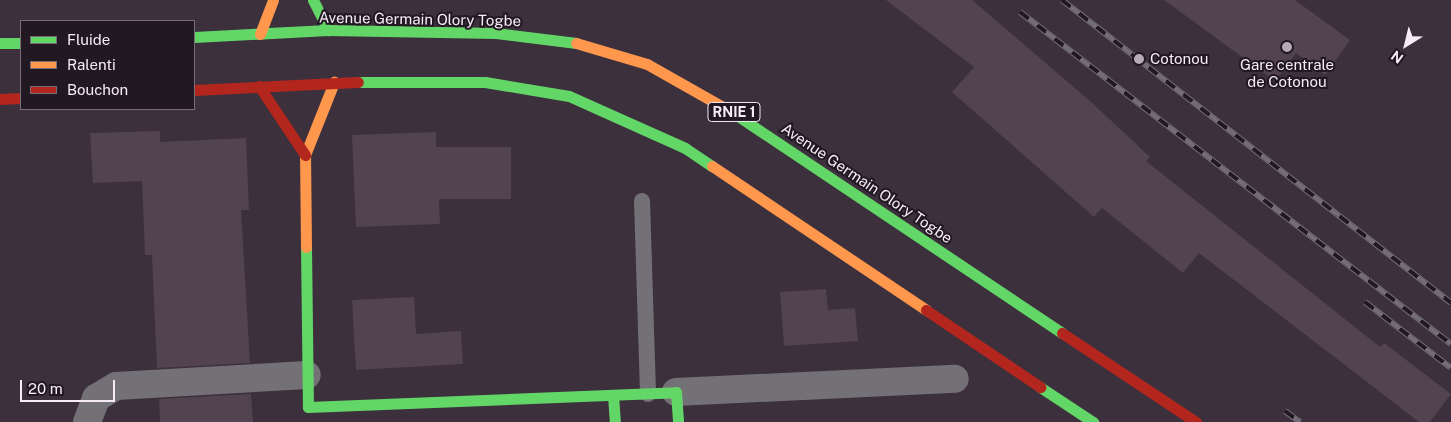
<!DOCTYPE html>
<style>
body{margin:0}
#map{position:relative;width:1451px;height:422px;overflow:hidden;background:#3c303c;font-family:"Public Sans",sans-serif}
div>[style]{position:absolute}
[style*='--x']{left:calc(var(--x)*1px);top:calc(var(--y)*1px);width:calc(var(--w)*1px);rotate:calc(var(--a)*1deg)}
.building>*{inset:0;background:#52434e}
.lane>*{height:16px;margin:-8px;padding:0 8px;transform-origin:8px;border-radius:8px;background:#747176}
.street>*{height:28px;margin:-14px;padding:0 14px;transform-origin:14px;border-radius:14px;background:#747176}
.fast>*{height:11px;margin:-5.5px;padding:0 5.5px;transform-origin:5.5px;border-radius:5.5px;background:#63d668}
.slow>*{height:11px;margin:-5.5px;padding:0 5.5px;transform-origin:5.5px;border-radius:5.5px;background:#ff974d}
.jam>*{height:11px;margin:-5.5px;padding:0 5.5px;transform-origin:5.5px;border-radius:5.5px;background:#b3261e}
.rail>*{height:5.5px;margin-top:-2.75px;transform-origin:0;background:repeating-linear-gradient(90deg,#211821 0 11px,#736d74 0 22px);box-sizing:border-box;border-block:1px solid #736d74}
.dots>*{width:14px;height:14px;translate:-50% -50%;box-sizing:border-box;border:2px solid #211821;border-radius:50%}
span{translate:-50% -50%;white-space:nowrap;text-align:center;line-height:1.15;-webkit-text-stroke:4px #211821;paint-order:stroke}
.shield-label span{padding:1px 4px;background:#211821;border:1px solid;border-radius:4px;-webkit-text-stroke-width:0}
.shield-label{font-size:14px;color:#f7ebf7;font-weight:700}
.street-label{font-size:15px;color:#f7ebf7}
.poi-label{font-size:15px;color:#f7ebf7}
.left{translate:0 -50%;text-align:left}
.legend{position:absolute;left:20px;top:20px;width:175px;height:90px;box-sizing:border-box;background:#211821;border:1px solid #776c77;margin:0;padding:6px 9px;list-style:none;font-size:15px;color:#f7ebf7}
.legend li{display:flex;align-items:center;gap:10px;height:25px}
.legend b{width:25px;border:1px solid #776c77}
.north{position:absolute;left:1381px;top:20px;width:50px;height:50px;-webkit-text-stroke:4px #211821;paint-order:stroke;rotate:216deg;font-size:14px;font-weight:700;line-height:20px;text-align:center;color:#f7ebf7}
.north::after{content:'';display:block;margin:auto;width:18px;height:22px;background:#f7ebf7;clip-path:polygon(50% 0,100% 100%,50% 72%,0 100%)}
.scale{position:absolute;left:20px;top:380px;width:95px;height:22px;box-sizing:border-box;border:2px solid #f7ebf7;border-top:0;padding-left:6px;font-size:15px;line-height:18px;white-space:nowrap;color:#f7ebf7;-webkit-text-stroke:4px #211821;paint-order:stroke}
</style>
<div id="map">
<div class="building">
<div style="clip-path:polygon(886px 0,972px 0,1089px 100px,1150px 157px,1146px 161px,1380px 347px,1384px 343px,1451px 394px,1430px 422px,1419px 422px,1199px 253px,1183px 273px,1102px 208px,1094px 217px,952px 92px,974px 67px)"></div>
<div style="clip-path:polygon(1164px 0,1295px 0,1350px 40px,1325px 75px,1296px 53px,1275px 81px)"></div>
<div style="clip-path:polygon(160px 131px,160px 142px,246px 138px,249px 210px,241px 210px,250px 363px,157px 368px,152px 255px,145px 255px,142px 181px,93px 183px,90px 133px)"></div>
<div style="clip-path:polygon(436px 132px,436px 147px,511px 147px,511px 199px,439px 199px,440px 224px,356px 227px,352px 135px)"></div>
<div style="clip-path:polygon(826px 289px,828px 310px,855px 308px,858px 341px,784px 346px,780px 292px)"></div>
<div style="clip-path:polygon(414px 297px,416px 334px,461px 331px,463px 364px,356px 370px,352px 300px)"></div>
<div style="clip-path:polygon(251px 394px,253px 422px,160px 422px,159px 399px)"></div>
</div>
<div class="lane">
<div style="--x:642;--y:201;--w:193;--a:88.2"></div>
</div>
<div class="street">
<div style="--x:676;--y:392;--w:279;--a:-2.7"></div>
<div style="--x:87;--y:422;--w:26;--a:-69"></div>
<div style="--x:96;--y:398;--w:23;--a:-31"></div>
<div style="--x:116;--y:386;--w:191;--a:-3.3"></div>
</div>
<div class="fast">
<div style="--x:313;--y:0;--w:34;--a:63"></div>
<div style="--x:194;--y:37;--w:134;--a:-3"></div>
<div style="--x:328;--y:30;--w:168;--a:1"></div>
<div style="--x:496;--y:33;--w:81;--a:7.1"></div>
<div style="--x:0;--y:43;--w:21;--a:0"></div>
<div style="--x:358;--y:82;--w:127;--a:0"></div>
<div style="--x:485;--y:82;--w:85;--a:9.5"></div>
<div style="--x:569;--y:96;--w:127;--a:24.1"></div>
<div style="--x:685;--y:148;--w:32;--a:34"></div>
<div style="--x:732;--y:112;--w:397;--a:33.8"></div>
<div style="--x:306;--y:247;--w:160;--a:89.3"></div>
<div style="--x:308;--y:407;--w:368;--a:-2.3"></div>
<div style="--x:676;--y:392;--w:30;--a:86"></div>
<div style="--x:1040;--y:387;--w:64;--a:33.4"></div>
<div style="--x:613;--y:395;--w:27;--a:86"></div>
</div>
<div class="slow">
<div style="--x:260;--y:34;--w:36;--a:-69"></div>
<div style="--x:576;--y:43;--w:74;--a:16.5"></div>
<div style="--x:647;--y:64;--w:98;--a:29.5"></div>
<div style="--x:712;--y:166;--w:258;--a:33.9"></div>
<div style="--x:306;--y:247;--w:92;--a:-90.6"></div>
<div style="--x:305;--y:155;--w:79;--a:-68.3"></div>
</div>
<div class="jam">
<div style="--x:259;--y:86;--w:83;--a:56.3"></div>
<div style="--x:194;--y:90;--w:164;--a:-2.8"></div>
<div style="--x:0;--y:99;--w:21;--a:-3"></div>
<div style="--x:926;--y:310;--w:138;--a:34"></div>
<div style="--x:1062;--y:333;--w:161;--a:33.6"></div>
</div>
<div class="rail">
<div style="--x:1062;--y:0;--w:493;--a:37.9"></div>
<div style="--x:1020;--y:12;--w:544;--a:37.61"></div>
<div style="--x:1365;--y:302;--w:108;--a:37.5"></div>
<div style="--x:1285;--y:411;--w:19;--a:36"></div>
</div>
<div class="dots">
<div style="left:1287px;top:47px;background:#b6aab6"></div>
<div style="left:1139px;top:59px;background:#b6aab6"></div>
</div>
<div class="shield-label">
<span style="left:734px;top:112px">RNIE 1</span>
</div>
<div class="street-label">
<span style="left:420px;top:19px;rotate:1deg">Avenue Germain Olory Togbe</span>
<span style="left:867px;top:183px;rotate:34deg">Avenue Germain Olory Togbe</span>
</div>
<div class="poi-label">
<span class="left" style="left:1150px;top:59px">Cotonou</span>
<span style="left:1287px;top:73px">Gare centrale<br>de Cotonou</span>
</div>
<ul class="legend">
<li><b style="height:6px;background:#63d668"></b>Fluide</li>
<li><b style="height:6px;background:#ff974d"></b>Ralenti</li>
<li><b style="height:6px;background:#b3261e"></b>Bouchon</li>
</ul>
<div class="north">N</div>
<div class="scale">20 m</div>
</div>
